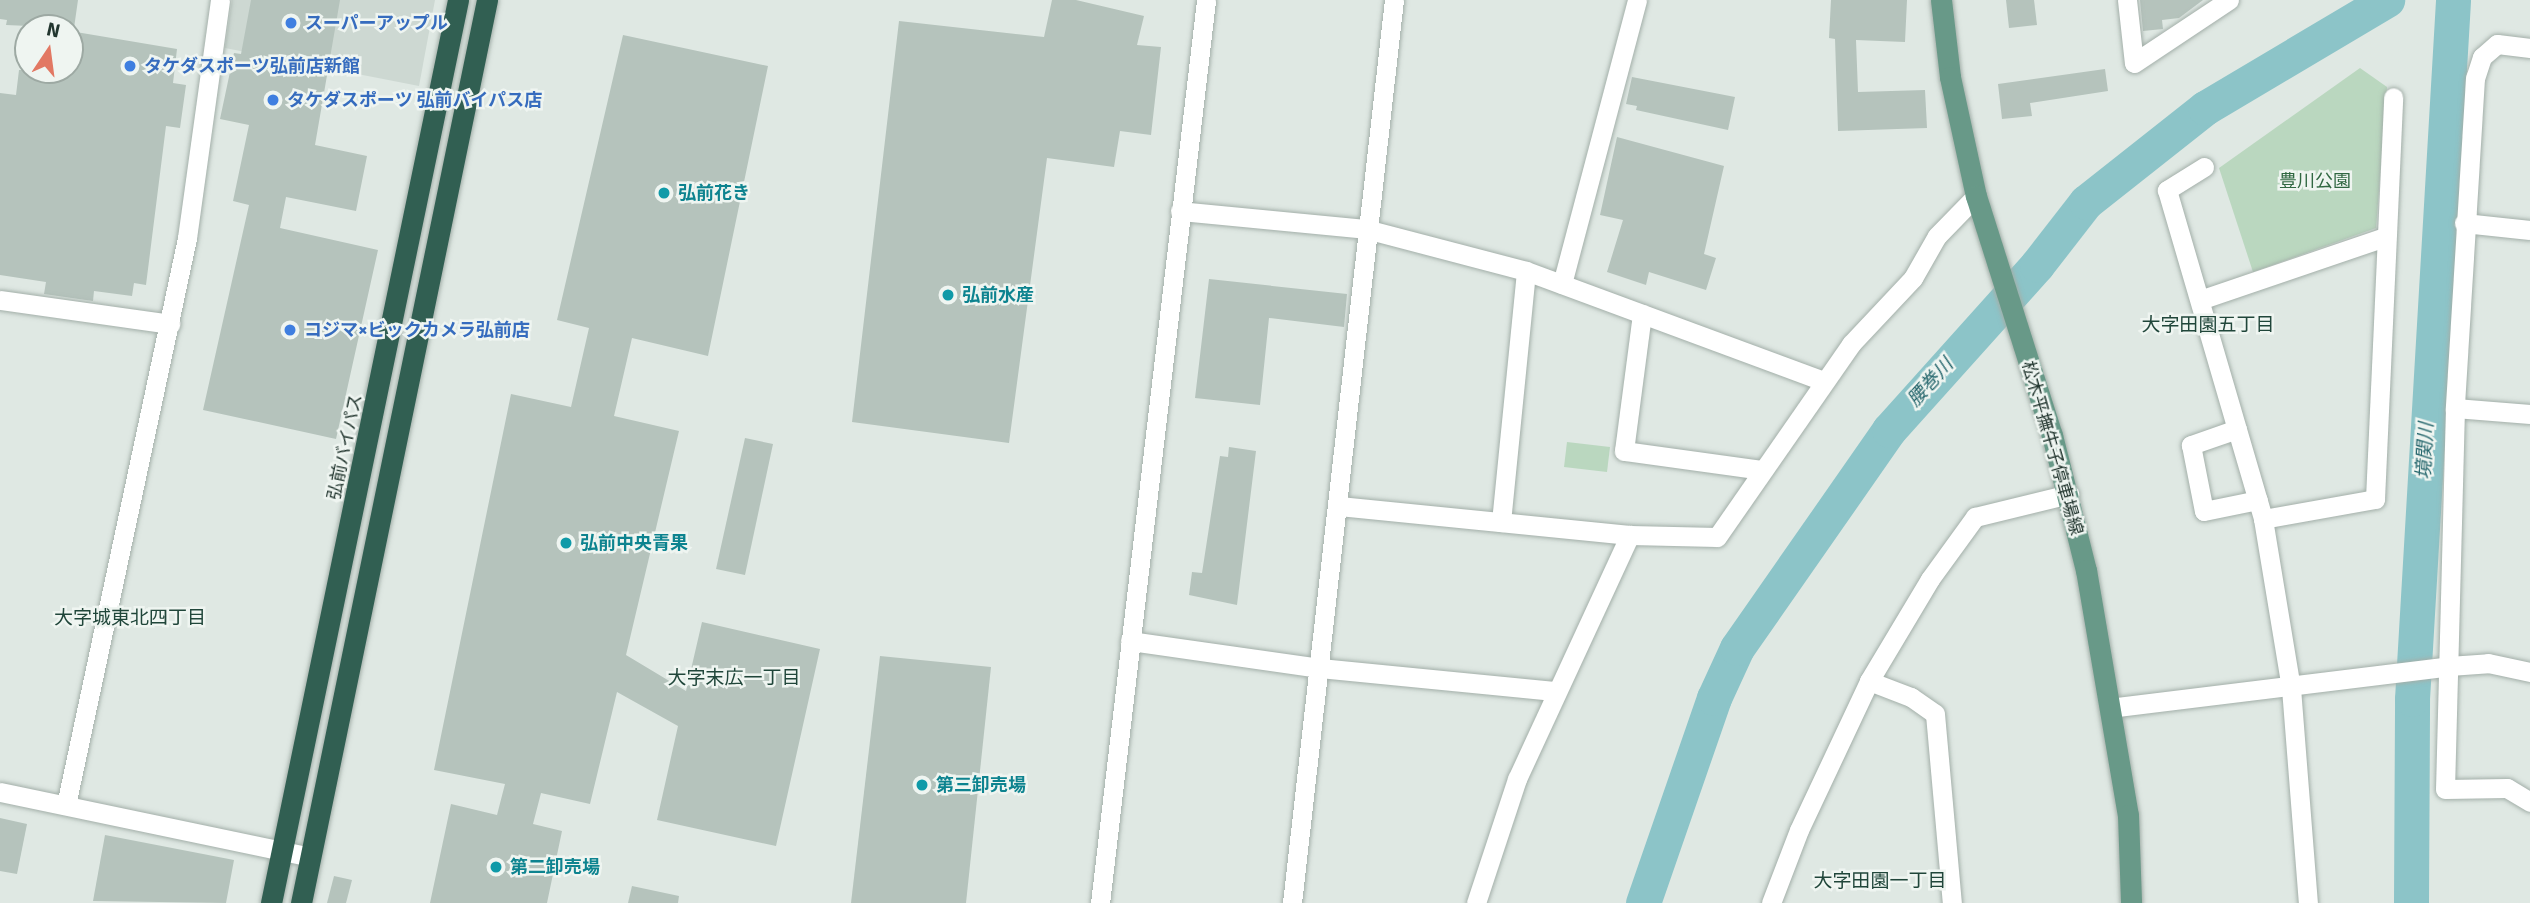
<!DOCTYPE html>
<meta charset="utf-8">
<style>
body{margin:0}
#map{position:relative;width:2530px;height:903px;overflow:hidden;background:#dfe8e3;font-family:Signika,"Noto Sans JP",sans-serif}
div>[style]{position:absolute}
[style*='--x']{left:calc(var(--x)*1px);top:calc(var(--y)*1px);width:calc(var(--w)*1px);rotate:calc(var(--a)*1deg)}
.built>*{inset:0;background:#cdd8d2}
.green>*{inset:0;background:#bad7bf}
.river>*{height:35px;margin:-17.5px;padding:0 17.5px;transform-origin:17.5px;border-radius:17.5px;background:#8cc4c8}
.building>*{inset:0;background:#b5c3bc}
.roads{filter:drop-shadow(0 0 2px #a3afa9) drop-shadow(0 0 2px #a3afa9)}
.minor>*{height:19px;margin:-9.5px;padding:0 9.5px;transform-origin:9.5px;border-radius:9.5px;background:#fff}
.major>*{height:21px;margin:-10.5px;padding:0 10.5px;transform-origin:10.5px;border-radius:10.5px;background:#689988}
.highway>*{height:21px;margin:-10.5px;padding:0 10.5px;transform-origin:10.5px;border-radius:10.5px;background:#315f52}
.dots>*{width:19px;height:19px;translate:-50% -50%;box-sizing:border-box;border:4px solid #eff5f1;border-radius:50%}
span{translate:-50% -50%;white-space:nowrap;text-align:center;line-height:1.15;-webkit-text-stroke:5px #eff5f1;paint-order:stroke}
.shop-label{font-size:18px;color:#366cbe;font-weight:700}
.left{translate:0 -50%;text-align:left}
.park-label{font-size:18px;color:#316842}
.culture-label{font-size:18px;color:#0d838f;font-weight:700}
.street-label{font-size:18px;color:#22362f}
.neighbourhood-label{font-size:19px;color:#20463a}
.water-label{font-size:19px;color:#23656b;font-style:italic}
.north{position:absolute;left:14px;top:14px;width:70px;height:70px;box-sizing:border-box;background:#eff5f1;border:2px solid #9da9a3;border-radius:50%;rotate:13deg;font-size:19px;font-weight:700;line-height:28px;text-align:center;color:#22362f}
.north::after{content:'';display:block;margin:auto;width:24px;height:32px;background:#e27863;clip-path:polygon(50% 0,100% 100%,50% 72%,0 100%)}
</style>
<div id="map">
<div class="built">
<div style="clip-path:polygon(232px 0,435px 0,419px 86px,225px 48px)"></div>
</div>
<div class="green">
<div style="clip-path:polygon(2360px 68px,2387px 87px,2376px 228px,2253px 272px,2219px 168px)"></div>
<div style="clip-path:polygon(1567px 442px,1610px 447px,1607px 472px,1564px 467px)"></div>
</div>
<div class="river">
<div style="--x:1643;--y:903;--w:217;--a:-70.9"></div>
<div style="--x:1714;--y:698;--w:55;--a:-65.3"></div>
<div style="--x:1737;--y:648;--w:266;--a:-55.1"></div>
<div style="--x:1889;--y:430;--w:222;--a:-48.1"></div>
<div style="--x:2037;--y:265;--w:80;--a:-52.1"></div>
<div style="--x:2086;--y:202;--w:152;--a:-38.3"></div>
<div style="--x:2205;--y:108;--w:212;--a:-30.7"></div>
<div style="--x:2411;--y:903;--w:204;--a:-89.7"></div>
<div style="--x:2412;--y:699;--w:700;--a:-86.64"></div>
</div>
<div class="building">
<div style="clip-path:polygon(0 0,78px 0,74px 28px,6px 25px,7px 20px,0 19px)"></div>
<div style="clip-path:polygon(251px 0,340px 0,315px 145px,367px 156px,356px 211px,286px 197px,280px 228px,378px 250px,336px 439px,203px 410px,249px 205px,233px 201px,249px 125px,220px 119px,234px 53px,241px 54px)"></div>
<div style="clip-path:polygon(1052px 0,1076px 0,1144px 16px,1137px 45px,1161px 47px,1151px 135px,1120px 131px,1114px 167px,1047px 158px,1009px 443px,852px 422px,899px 21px,1044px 37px)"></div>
<div style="clip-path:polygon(1831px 0,1907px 0,1905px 42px,1856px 40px,1858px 92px,1925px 90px,1927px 128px,1838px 131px,1835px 39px,1829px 38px)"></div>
<div style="clip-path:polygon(2006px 0,2034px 0,2037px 25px,2009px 28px)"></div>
<div style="clip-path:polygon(2140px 0,2203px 0,2179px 18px,2162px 20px,2163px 29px,2143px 31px)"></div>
<div style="clip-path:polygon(70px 31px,177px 49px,173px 83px,186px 85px,180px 128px,166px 126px,146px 285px,134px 283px,132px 296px,94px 291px,93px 301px,44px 294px,46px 282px,0 275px,0 93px,16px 95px,19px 70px,70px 70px)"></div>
<div style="clip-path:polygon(623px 35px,768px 66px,708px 356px,632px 338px,614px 416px,679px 431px,626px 655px,686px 691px,702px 622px,820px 649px,776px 846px,657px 820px,678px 726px,617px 692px,590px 804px,541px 793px,533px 824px,562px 831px,547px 903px,430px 903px,451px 804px,497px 815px,505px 784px,434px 770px,511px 394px,571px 407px,589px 328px,557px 320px)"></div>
<div style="clip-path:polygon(2105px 69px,2108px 91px,2030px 103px,2032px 116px,2002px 119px,1998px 84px)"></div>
<div style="clip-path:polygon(1632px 77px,1735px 97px,1728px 130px,1636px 110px,1637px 106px,1626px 104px)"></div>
<div style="clip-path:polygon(1617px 137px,1724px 166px,1704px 254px,1716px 258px,1706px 290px,1649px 272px,1646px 285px,1607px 272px,1623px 220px,1600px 215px)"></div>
<div style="clip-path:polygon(1209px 279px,1347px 294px,1344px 327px,1269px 318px,1260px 405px,1195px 398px)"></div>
<div style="clip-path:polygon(745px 438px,773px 444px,745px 575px,716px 569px)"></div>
<div style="clip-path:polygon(1229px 447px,1256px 451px,1237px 605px,1189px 595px,1192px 572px,1202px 573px,1220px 456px,1228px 457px)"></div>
<div style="clip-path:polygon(880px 656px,991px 667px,966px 903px,851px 903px)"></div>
<div style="clip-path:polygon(0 818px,27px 824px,17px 874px,0 871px)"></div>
<div style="clip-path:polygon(105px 835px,234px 860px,226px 903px,93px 901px)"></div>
<div style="clip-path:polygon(334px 876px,352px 880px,346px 903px,327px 903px)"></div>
<div style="clip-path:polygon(632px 886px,679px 896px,678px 903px,628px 903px)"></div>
</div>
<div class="roads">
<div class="minor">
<div style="--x:2127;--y:0;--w:63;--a:83.7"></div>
<div style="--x:2134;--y:63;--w:114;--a:-33.6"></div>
<div style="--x:2530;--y:48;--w:33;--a:-173"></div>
<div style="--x:2497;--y:44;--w:20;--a:139"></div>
<div style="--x:2482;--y:57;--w:22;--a:108"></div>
<div style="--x:2475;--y:78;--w:331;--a:93.5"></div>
<div style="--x:2455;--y:408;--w:75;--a:4.6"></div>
<div style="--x:2204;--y:167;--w:44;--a:148.1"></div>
<div style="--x:2167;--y:190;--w:343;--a:73.7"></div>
<div style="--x:2263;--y:519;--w:171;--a:80.6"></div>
<div style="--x:2291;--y:688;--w:216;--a:85.5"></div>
<div style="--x:1180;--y:211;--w:187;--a:5.5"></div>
<div style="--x:1366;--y:229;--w:165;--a:14.7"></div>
<div style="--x:1526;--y:271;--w:317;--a:20.3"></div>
<div style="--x:2464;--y:223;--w:66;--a:6.1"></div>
<div style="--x:1562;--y:284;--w:294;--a:-75.2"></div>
<div style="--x:0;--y:300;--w:172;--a:8"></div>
<div style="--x:2200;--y:300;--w:195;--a:-18.8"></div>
<div style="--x:1642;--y:314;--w:138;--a:97.5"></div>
<div style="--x:1624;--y:451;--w:140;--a:7.8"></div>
<div style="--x:2455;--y:408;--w:381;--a:91.5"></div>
<div style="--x:2445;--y:789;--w:62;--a:-0.9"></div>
<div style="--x:2507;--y:788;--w:27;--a:31"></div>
<div style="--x:2237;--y:429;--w:49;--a:160.8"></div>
<div style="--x:2191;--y:445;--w:67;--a:78.9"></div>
<div style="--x:2204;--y:511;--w:55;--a:-11.5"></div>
<div style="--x:1339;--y:506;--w:292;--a:5.7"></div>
<div style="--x:1630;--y:535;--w:87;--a:1.3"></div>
<div style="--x:1717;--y:537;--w:235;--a:-55.2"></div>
<div style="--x:1851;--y:344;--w:91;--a:-46.8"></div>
<div style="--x:1913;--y:278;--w:48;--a:-60.3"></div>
<div style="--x:1937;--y:236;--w:56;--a:-45.7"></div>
<div style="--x:2263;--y:519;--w:114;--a:-10.1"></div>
<div style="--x:2375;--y:499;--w:402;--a:-87.4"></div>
<div style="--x:1501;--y:522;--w:252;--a:-84.3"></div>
<div style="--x:1130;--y:641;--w:191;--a:8.1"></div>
<div style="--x:1319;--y:668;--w:237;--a:5.6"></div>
<div style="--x:1869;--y:681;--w:45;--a:20.9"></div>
<div style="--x:1911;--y:697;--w:29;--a:35"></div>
<div style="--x:1935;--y:714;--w:190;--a:84.9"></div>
<div style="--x:2109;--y:708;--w:343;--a:-7"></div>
<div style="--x:2449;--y:666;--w:39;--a:-4"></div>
<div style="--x:2488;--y:663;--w:43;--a:12.1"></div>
<div style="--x:0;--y:792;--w:317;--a:11.8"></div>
<div style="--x:66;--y:805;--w:580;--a:-77.95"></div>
<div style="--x:187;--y:238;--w:240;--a:-82.1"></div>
<div style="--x:1100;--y:903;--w:909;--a:-83.3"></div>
<div style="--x:1292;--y:903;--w:909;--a:-83.56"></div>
<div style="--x:1476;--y:903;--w:131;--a:-71.7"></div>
<div style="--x:1517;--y:779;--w:269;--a:-65.2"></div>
<div style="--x:1771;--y:903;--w:78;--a:-69"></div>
<div style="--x:1799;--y:830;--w:165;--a:-64.8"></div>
<div style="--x:1869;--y:681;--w:119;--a:-59.1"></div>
<div style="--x:1930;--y:579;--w:77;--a:-54"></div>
<div style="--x:1975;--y:517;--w:97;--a:-13.7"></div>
</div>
<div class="major">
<div style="--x:1941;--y:0;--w:78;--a:83.3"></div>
<div style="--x:1950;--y:77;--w:122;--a:77.7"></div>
<div style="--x:1976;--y:196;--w:251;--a:72.4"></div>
<div style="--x:2052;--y:435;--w:139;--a:75.9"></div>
<div style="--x:2086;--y:570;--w:249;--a:80.3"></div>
<div style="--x:2128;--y:815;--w:88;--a:88"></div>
</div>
<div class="highway">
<div style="--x:271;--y:903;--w:922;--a:-78.3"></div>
<div style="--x:301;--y:903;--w:922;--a:-78.36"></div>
</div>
</div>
<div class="dots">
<div style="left:291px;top:23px;background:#3f7fe0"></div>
<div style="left:130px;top:66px;background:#3f7fe0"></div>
<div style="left:273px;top:100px;background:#3f7fe0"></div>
<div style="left:664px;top:193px;background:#0f9aa8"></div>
<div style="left:948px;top:295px;background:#0f9aa8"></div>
<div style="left:290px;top:330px;background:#3f7fe0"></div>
<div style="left:566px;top:543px;background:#0f9aa8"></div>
<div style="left:922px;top:785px;background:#0f9aa8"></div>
<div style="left:496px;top:867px;background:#0f9aa8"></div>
</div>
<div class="shop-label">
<span class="left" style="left:305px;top:23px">スーパーアップル</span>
<span class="left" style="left:144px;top:66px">タケダスポーツ弘前店新館</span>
<span class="left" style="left:287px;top:100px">タケダスポーツ 弘前バイパス店</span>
<span class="left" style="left:304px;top:330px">コジマ×ビックカメラ弘前店</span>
</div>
<div class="park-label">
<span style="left:2315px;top:181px">豊川公園</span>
</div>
<div class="culture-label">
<span class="left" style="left:678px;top:193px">弘前花き</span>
<span class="left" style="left:962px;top:295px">弘前水産</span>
<span class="left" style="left:580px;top:543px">弘前中央青果</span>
<span class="left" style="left:936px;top:785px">第三卸売場</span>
<span class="left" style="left:510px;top:867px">第二卸売場</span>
</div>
<div class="street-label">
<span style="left:345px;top:447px;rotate:-78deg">弘前バイパス</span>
<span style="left:2052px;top:448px;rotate:74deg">松木平撫牛子停車場線</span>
</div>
<div class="neighbourhood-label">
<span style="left:2208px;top:326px">大字田園五丁目</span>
<span style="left:130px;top:619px">大字城東北四丁目</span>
<span style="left:734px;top:679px">大字末広一丁目</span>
<span style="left:1880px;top:882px">大字田園一丁目</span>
</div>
<div class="water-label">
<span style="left:1931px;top:383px;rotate:-48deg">腰巻川</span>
<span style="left:2426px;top:451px;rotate:-87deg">境関川</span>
</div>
<div class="north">N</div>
</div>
